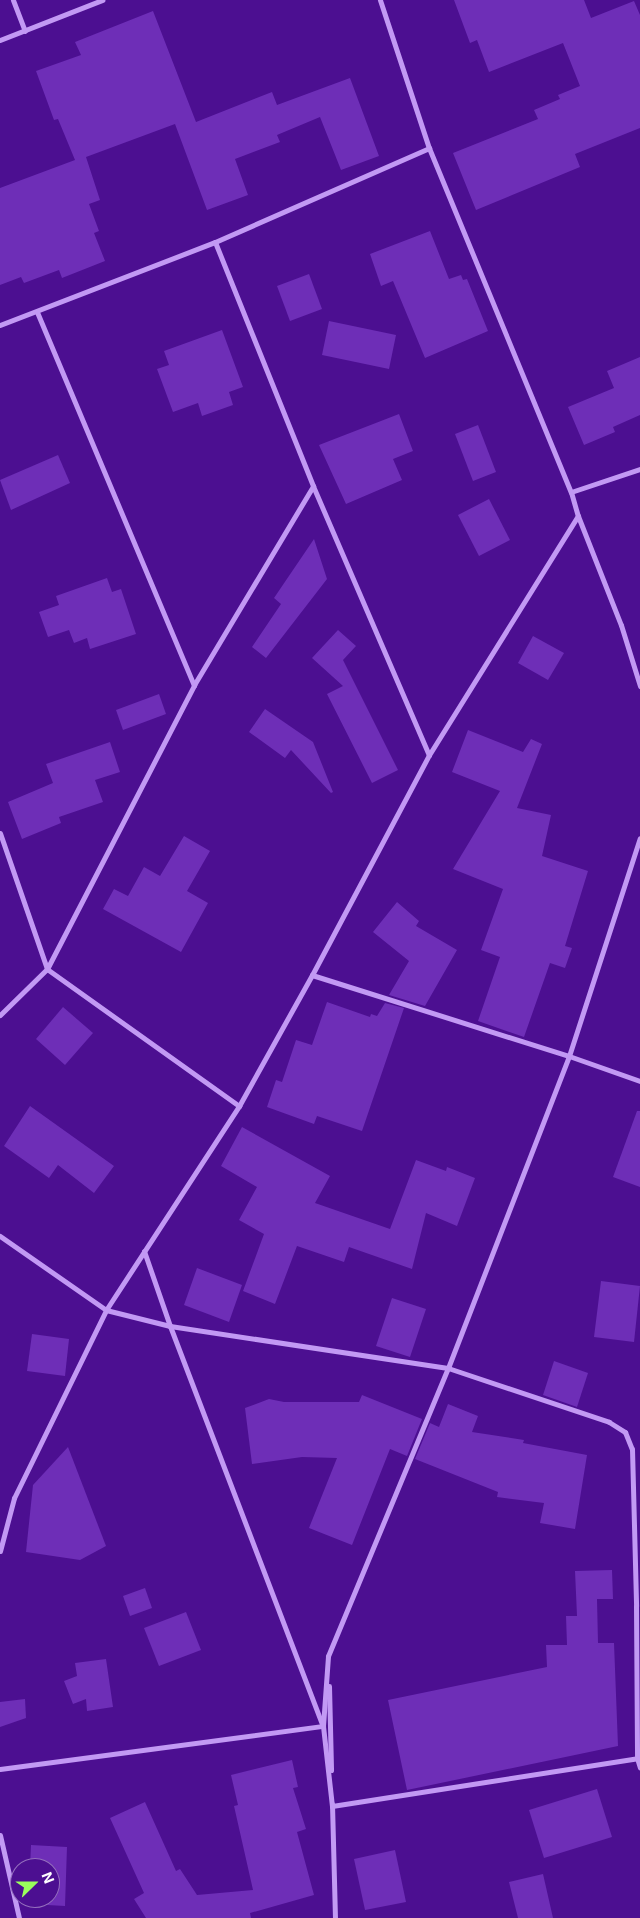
<!DOCTYPE html>
<style>
body{margin:0}
#map{position:relative;width:640px;height:1918px;overflow:hidden;background:#4c0f91;font-family:Inter,sans-serif}
div>[style]{position:absolute}
[style*='--x']{left:calc(var(--x)*1px);top:calc(var(--y)*1px);width:calc(var(--w)*1px);rotate:calc(var(--a)*1deg)}
.building>*{inset:0;background:#6e2eb7}
.minor>*{height:5px;margin:-2.5px;padding:0 2.5px;transform-origin:2.5px;border-radius:2.5px;background:#c299f4}
span{translate:-50% -50%;white-space:nowrap;text-align:center;line-height:1.15;-webkit-text-stroke:4.5px #4c0f91;paint-order:stroke}
.north{position:absolute;left:10px;top:1858px;width:50px;height:50px;box-sizing:border-box;background:#4c0f91;border:1px solid #946fbd;border-radius:50%;rotate:68deg;font-size:14px;font-weight:700;line-height:20px;text-align:center;color:#fff}
.north::after{content:'';display:block;margin:auto;width:18px;height:22px;background:#9aff5c;clip-path:polygon(50% 0,100% 100%,50% 72%,0 100%)}
</style>
<div id="map">
<div class="building">
<div style="clip-path:polygon(454px 0,584px 0,591px 18px,634px 1px,640px 15px,640px 128px,575px 154px,580px 167px,476px 210px,453px 153px,538px 119px,534px 110px,560px 99px,558px 95px,580px 86px,563px 43px,489px 72px,477px 40px,470px 43px)"></div>
<div style="clip-path:polygon(153px 11px,196px 122px,272px 92px,277px 105px,350px 78px,379px 156px,341px 170px,320px 117px,277px 135px,280px 142px,235px 159px,248px 195px,207px 210px,175px 124px,86px 157px,100px 200px,89px 204px,99px 231px,94px 233px,105px 261px,62px 278px,59px 270px,24px 283px,21px 277px,0 285px,0 188px,75px 160px,58px 119px,54px 120px,36px 71px,81px 55px,75px 42px)"></div>
<div style="clip-path:polygon(430px 231px,449px 279px,461px 275px,463px 280px,467px 279px,488px 331px,425px 358px,393px 281px,381px 286px,370px 254px)"></div>
<div style="clip-path:polygon(309px 274px,322px 309px,290px 321px,277px 286px)"></div>
<div style="clip-path:polygon(329px 321px,396px 335px,389px 369px,322px 355px)"></div>
<div style="clip-path:polygon(222px 330px,243px 387px,229px 392px,233px 405px,202px 416px,198px 403px,173px 412px,157px 369px,169px 365px,164px 351px)"></div>
<div style="clip-path:polygon(640px 357px,640px 415px,613px 427px,615px 432px,584px 445px,568px 407px,614px 388px,607px 371px)"></div>
<div style="clip-path:polygon(399px 414px,413px 451px,393px 459px,402px 480px,346px 504px,319px 445px)"></div>
<div style="clip-path:polygon(478px 425px,496px 472px,473px 481px,455px 434px)"></div>
<div style="clip-path:polygon(58px 455px,70px 483px,11px 510px,0 480px)"></div>
<div style="clip-path:polygon(489px 499px,510px 540px,479px 556px,458px 515px)"></div>
<div style="clip-path:polygon(314px 539px,327px 579px,266px 658px,252px 647px,281px 604px,274px 598px)"></div>
<div style="clip-path:polygon(107px 578px,112px 592px,121px 589px,136px 634px,90px 649px,87px 638px,74px 643px,69px 630px,48px 637px,39px 612px,59px 605px,56px 596px)"></div>
<div style="clip-path:polygon(338px 630px,356px 646px,343px 660px,398px 770px,372px 783px,327px 694px,343px 686px,312px 658px)"></div>
<div style="clip-path:polygon(533px 636px,564px 653px,548px 680px,518px 663px)"></div>
<div style="clip-path:polygon(159px 694px,166px 714px,123px 730px,116px 710px)"></div>
<div style="clip-path:polygon(265px 709px,313px 742px,333px 792px,331px 793px,291px 750px,285px 758px,249px 732px)"></div>
<div style="clip-path:polygon(468px 730px,523px 752px,531px 739px,542px 744px,517px 808px,551px 815px,542px 856px,588px 871px,565px 946px,572px 948px,565px 968px,550px 963px,524px 1037px,478px 1021px,500px 957px,481px 950px,503px 889px,453px 869px,500px 791px,452px 772px)"></div>
<div style="clip-path:polygon(110px 742px,120px 772px,95px 780px,103px 802px,59px 817px,61px 823px,22px 839px,8px 802px,53px 783px,46px 764px)"></div>
<div style="clip-path:polygon(184px 836px,210px 851px,187px 891px,208px 903px,181px 952px,103px 909px,114px 889px,128px 896px,144px 867px,160px 876px)"></div>
<div style="clip-path:polygon(397px 902px,419px 921px,416px 926px,457px 950px,425px 1006px,389px 995px,409px 961px,373px 932px)"></div>
<div style="clip-path:polygon(327px 1002px,370px 1017px,371px 1014px,377px 1016px,385px 1003px,404px 1008px,362px 1131px,317px 1116px,314px 1124px,267px 1107px,276px 1080px,282px 1082px,296px 1040px,312px 1045px)"></div>
<div style="clip-path:polygon(63px 1007px,93px 1033px,65px 1065px,36px 1039px)"></div>
<div style="clip-path:polygon(30px 1106px,114px 1166px,94px 1193px,58px 1165px,49px 1178px,4px 1146px)"></div>
<div style="clip-path:polygon(637px 1111px,640px 1111px,640px 1187px,613px 1177px)"></div>
<div style="clip-path:polygon(242px 1127px,330px 1176px,315px 1203px,390px 1229px,416px 1160px,446px 1171px,447px 1167px,475px 1178px,457px 1226px,426px 1213px,412px 1269px,349px 1247px,344px 1262px,297px 1246px,275px 1304px,243px 1291px,264px 1234px,239px 1220px,257px 1187px,221px 1166px)"></div>
<div style="clip-path:polygon(197px 1268px,242px 1285px,229px 1322px,184px 1305px)"></div>
<div style="clip-path:polygon(601px 1281px,640px 1286px,634px 1342px,594px 1337px)"></div>
<div style="clip-path:polygon(392px 1298px,426px 1309px,410px 1357px,376px 1346px)"></div>
<div style="clip-path:polygon(32px 1334px,69px 1339px,65px 1376px,27px 1371px)"></div>
<div style="clip-path:polygon(554px 1361px,588px 1373px,577px 1407px,543px 1395px)"></div>
<div style="clip-path:polygon(362px 1395px,422px 1419px,407px 1456px,390px 1449px,352px 1545px,309px 1528px,337px 1458px,302px 1457px,252px 1464px,245px 1408px,269px 1399px,284px 1402px,359px 1402px)"></div>
<div style="clip-path:polygon(448px 1404px,478px 1416px,472px 1432px,524px 1440px,523px 1443px,587px 1455px,575px 1529px,540px 1523px,544px 1503px,497px 1497px,498px 1492px,415px 1459px,430px 1423px,439px 1427px)"></div>
<div style="clip-path:polygon(68px 1447px,106px 1546px,80px 1560px,26px 1552px,33px 1485px)"></div>
<div style="clip-path:polygon(612px 1570px,613px 1599px,597px 1599px,598px 1643px,614px 1643px,618px 1746px,407px 1790px,388px 1700px,547px 1667px,546px 1645px,567px 1645px,566px 1616px,577px 1616px,575px 1571px)"></div>
<div style="clip-path:polygon(145px 1588px,152px 1608px,130px 1616px,123px 1596px)"></div>
<div style="clip-path:polygon(186px 1612px,201px 1650px,159px 1666px,144px 1628px)"></div>
<div style="clip-path:polygon(106px 1659px,113px 1707px,87px 1711px,86px 1699px,73px 1704px,64px 1681px,77px 1676px,75px 1663px)"></div>
<div style="clip-path:polygon(25px 1699px,26px 1718px,0 1727px,0 1702px)"></div>
<div style="clip-path:polygon(292px 1760px,298px 1787px,293px 1788px,306px 1829px,297px 1832px,314px 1895px,250px 1913px,251px 1918px,146px 1918px,134px 1899px,144px 1893px,110px 1818px,145px 1802px,176px 1871px,180px 1869px,197px 1895px,253px 1890px,234px 1806px,238px 1805px,231px 1775px)"></div>
<div style="clip-path:polygon(597px 1789px,612px 1837px,544px 1858px,529px 1810px)"></div>
<div style="clip-path:polygon(31px 1845px,67px 1847px,65px 1906px,29px 1904px,29px 1898px,50px 1898px,50px 1868px,30px 1868px)"></div>
<div style="clip-path:polygon(395px 1850px,406px 1902px,365px 1910px,354px 1859px)"></div>
<div style="clip-path:polygon(543px 1874px,553px 1918px,518px 1918px,509px 1882px)"></div>
</div>
<div class="minor">
<div style="--x:13;--y:0;--w:33;--a:69"></div>
<div style="--x:380;--y:0;--w:156;--a:71.7"></div>
<div style="--x:429;--y:148;--w:372;--a:67.6"></div>
<div style="--x:571;--y:492;--w:25;--a:74"></div>
<div style="--x:578;--y:516;--w:117;--a:68.5"></div>
<div style="--x:621;--y:625;--w:64;--a:72.7"></div>
<div style="--x:0;--y:40;--w:110;--a:-21.4"></div>
<div style="--x:215;--y:242;--w:263;--a:68.1"></div>
<div style="--x:313;--y:486;--w:293;--a:66.7"></div>
<div style="--x:37;--y:312;--w:405;--a:67.2"></div>
<div style="--x:0;--y:325;--w:230;--a:-21.1"></div>
<div style="--x:215;--y:242;--w:234;--a:-23.7"></div>
<div style="--x:571;--y:492;--w:73;--a:-18.4"></div>
<div style="--x:0;--y:833;--w:144;--a:70.9"></div>
<div style="--x:47;--y:969;--w:236;--a:35.5"></div>
<div style="--x:312;--y:975;--w:269;--a:17.5"></div>
<div style="--x:569;--y:1056;--w:75;--a:19.4"></div>
<div style="--x:0;--y:1015;--w:66;--a:-44.4"></div>
<div style="--x:47;--y:969;--w:320;--a:-62.6"></div>
<div style="--x:194;--y:685;--w:232;--a:-59.1"></div>
<div style="--x:0;--y:1236;--w:129;--a:34.9"></div>
<div style="--x:106;--y:1310;--w:66;--a:14"></div>
<div style="--x:170;--y:1326;--w:281;--a:8.6"></div>
<div style="--x:448;--y:1368;--w:170;--a:18.5"></div>
<div style="--x:609;--y:1422;--w:19;--a:32"></div>
<div style="--x:625;--y:1432;--w:18;--a:68"></div>
<div style="--x:632;--y:1449;--w:157;--a:88.5"></div>
<div style="--x:636;--y:1606;--w:152;--a:89.6"></div>
<div style="--x:637;--y:1758;--w:10;--a:73"></div>
<div style="--x:144;--y:1251;--w:79;--a:70.9"></div>
<div style="--x:170;--y:1326;--w:428;--a:69.1"></div>
<div style="--x:323;--y:1726;--w:81;--a:83.6"></div>
<div style="--x:332;--y:1806;--w:309;--a:-8.9"></div>
<div style="--x:0;--y:1551;--w:55;--a:-75.2"></div>
<div style="--x:14;--y:1498;--w:209;--a:-63.9"></div>
<div style="--x:106;--y:1310;--w:244;--a:-56.9"></div>
<div style="--x:239;--y:1106;--w:150;--a:-60.9"></div>
<div style="--x:312;--y:975;--w:249;--a:-62"></div>
<div style="--x:429;--y:755;--w:282;--a:-58.1"></div>
<div style="--x:329;--y:1686;--w:84;--a:88.6"></div>
<div style="--x:0;--y:1769;--w:326;--a:-7.6"></div>
<div style="--x:323;--y:1726;--w:70;--a:-85.9"></div>
<div style="--x:328;--y:1656;--w:312;--a:-67.4"></div>
<div style="--x:448;--y:1368;--w:335;--a:-68.8"></div>
<div style="--x:569;--y:1056;--w:229;--a:-72"></div>
<div style="--x:332;--y:1804;--w:114;--a:88.5"></div>
<div style="--x:0;--y:1835;--w:85;--a:77.1"></div>
</div>
<div class="north">N</div>
</div>
